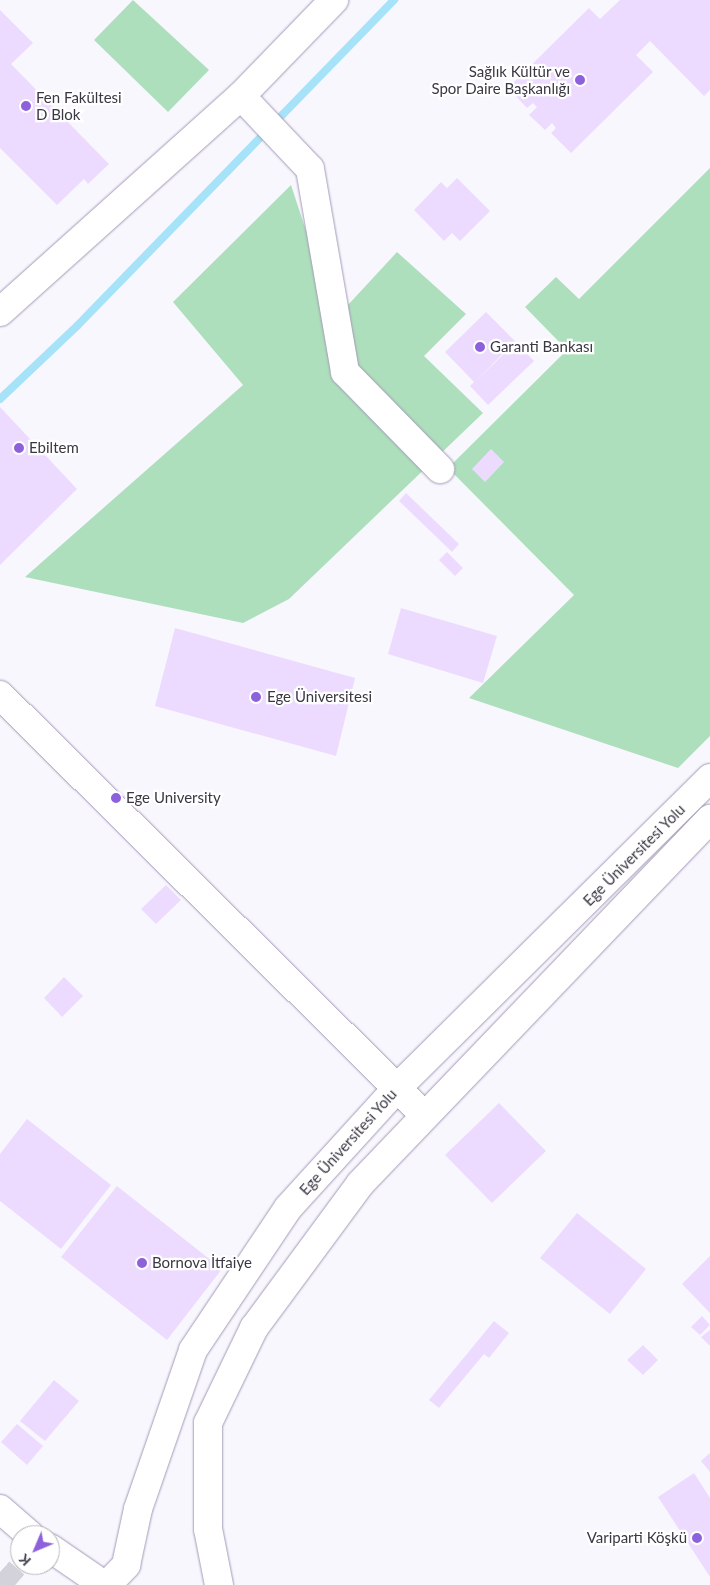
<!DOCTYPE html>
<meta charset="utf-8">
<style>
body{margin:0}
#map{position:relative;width:710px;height:1585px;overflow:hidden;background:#f9f7fe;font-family:Lato,sans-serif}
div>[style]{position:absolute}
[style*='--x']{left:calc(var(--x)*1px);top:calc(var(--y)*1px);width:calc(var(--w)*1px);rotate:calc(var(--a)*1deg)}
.green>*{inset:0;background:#addfbc}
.stream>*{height:8px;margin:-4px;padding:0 4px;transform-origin:4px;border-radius:4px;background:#a6e3f9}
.building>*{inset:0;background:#eddbff}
.highway-tunnel>*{height:28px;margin-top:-14px;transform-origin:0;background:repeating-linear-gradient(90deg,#d3d1d9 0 28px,transparent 0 42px)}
.roads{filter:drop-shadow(0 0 1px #a39ab7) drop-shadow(0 0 1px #a39ab7)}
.street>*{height:28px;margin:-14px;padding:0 14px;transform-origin:14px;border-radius:14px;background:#fff}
.secondary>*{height:28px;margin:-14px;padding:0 14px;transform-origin:14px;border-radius:14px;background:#fff}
.dots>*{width:14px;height:14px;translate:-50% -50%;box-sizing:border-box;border:2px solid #fff;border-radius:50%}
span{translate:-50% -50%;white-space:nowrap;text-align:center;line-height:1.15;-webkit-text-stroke:4.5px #fff;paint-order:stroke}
.poi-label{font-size:15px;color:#3b3743}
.right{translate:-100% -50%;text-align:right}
.left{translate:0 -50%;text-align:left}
.street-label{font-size:15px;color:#3b3743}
.north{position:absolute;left:10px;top:1525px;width:50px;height:50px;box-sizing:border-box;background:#fff;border:1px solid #b1afb4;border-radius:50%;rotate:225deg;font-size:14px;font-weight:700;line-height:20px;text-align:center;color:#3b3743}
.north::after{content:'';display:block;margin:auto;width:18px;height:22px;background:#8d61db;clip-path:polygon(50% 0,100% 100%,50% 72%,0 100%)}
</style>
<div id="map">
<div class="green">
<div style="clip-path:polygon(133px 0,209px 70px,168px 112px,94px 40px)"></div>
<div style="clip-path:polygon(710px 168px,710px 736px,678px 768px,469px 698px,574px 595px,448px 468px,567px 350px,525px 307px,556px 277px,579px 299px)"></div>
<div style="clip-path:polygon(291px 185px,335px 319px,397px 252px,466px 314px,424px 356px,483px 413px,289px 599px,243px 623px,25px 577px,243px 385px,173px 302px)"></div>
</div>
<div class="stream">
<div style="--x:0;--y:399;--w:106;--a:-43.5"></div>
<div style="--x:77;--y:326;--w:455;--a:-45.8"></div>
</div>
<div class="building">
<div style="clip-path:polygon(620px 0,710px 0,710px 90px,704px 96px,650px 41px,636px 55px,653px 72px,571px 153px,551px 133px,556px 128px,552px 123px,545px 130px,529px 115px,537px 107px,533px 103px,527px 108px,508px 88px,589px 8px,600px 19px)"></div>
<div style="clip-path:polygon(0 10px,33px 43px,11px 64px,109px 164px,88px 184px,84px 179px,57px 205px,0 148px)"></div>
<div style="clip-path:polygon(457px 178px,490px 211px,460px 241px,452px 233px,444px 241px,414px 210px,441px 182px,447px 188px)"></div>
<div style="clip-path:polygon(486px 312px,515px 341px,476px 381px,516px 342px,534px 361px,488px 405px,470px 386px,474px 382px,445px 352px)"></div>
<div style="clip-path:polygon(0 407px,77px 489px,0 565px)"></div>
<div style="clip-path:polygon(491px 449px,504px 462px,485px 482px,472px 469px)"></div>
<div style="clip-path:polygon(406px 493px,459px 544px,452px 552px,399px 501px)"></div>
<div style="clip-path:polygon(447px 552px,463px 568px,455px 576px,439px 560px)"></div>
<div style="clip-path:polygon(401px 608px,497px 636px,483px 683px,388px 654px)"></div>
<div style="clip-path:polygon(175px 628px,355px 678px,336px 756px,155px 706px)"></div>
<div style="clip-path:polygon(166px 885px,181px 900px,156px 924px,141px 909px)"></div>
<div style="clip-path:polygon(64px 977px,83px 996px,62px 1017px,44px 998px)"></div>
<div style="clip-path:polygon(499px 1103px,546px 1151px,492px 1203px,445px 1155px)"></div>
<div style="clip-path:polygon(27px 1119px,111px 1185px,61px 1249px,0 1201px,0 1154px)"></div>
<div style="clip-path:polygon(117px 1186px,222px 1269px,167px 1340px,61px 1257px)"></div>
<div style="clip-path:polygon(577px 1213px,646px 1269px,610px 1314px,540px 1258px)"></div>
<div style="clip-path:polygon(710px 1256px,710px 1313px,682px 1284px)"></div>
<div style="clip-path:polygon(702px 1316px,710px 1325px,700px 1335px,691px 1327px)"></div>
<div style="clip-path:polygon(494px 1321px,509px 1333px,489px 1358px,484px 1354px,439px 1408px,429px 1400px)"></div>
<div style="clip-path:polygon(710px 1330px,710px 1346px,701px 1337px)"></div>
<div style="clip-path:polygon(643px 1345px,658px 1360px,643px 1375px,627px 1360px)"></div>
<div style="clip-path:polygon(54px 1380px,79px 1401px,45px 1441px,20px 1421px)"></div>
<div style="clip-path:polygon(17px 1424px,43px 1446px,27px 1465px,1px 1442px)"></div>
<div style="clip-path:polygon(710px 1453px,710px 1472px,701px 1461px)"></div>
<div style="clip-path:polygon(694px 1473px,710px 1498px,710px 1577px,658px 1497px)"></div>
</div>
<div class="highway-tunnel">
<div style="--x:0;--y:1572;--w:20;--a:41"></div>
</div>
<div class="roads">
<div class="street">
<div style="--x:241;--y:96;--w:100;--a:46.6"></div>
<div style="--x:310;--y:169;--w:206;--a:80.2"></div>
<div style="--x:345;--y:372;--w:136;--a:45.6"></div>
<div style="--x:0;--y:312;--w:324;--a:-41.9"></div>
<div style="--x:241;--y:96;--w:134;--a:-45.9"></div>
<div style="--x:0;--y:695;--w:598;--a:44.73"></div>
<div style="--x:107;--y:1585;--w:28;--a:-46"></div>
<div style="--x:126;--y:1565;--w:57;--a:-77.9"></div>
<div style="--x:138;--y:1509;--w:168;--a:-70.9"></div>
<div style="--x:193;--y:1350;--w:171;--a:-56.2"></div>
<div style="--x:288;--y:1208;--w:165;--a:-47.7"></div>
<div style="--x:399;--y:1086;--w:438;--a:-44.7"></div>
<div style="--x:219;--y:1585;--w:57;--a:-101.1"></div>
<div style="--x:208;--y:1529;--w:106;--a:-90"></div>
<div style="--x:208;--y:1423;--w:106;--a:-64.2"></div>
<div style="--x:254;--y:1328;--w:179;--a:-53.6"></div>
<div style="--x:360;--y:1184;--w:506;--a:-46.2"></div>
</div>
<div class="secondary">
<div style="--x:0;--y:1509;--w:40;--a:41"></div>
<div style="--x:50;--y:1548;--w:65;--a:34.4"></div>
</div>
</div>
<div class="dots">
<div style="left:580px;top:80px;background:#8d61db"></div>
<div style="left:26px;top:106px;background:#8d61db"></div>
<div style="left:480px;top:347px;background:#8d61db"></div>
<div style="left:19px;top:448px;background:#8d61db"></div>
<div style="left:256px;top:697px;background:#8d61db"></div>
<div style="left:116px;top:798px;background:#8d61db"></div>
<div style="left:142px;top:1263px;background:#8d61db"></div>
<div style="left:697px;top:1538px;background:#8d61db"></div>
</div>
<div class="poi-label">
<span class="right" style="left:570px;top:80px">Sağlık Kültür ve<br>Spor Daire Başkanlığı</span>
<span class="left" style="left:36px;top:106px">Fen Fakültesi<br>D Blok</span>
<span class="left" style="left:490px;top:347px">Garanti Bankası</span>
<span class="left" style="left:29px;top:448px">Ebiltem</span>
<span class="left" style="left:267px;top:697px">Ege Üniversitesi</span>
<span class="left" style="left:126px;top:798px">Ege University</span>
<span class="left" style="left:152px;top:1263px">Bornova İtfaiye</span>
<span class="right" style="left:687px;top:1538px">Variparti Köşkü</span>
</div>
<div class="street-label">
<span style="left:634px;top:855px;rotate:-45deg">Ege Üniversitesi Yolu</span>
<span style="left:348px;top:1142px;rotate:-48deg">Ege Üniversitesi Yolu</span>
</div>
<div class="north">K</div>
</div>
